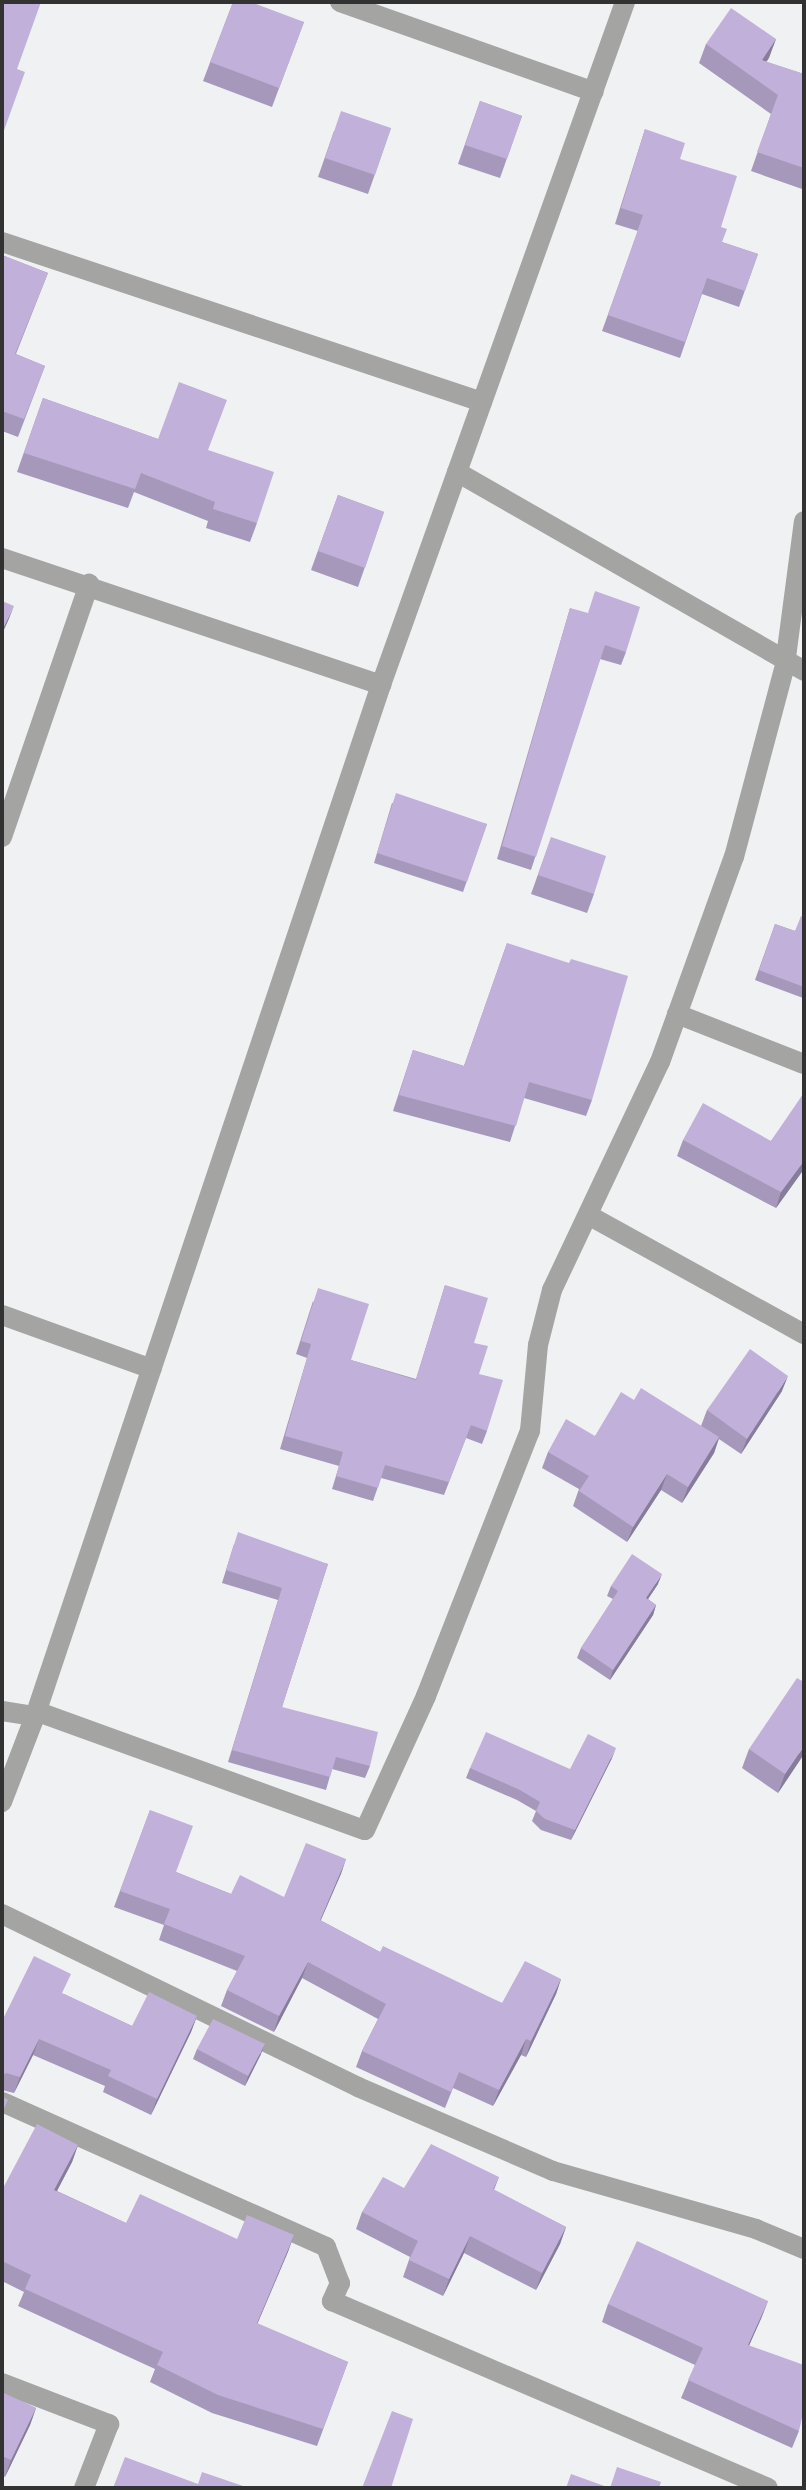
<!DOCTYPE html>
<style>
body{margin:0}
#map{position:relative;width:806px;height:2490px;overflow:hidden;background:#f0f1f3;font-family:"Work Sans",sans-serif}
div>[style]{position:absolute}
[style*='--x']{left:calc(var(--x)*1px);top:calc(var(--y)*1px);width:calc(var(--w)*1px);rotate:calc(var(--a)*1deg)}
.street>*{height:20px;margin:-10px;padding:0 10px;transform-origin:10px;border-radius:10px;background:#a4a4a3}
.wall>*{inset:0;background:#a698bb}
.shaded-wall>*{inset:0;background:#877c99}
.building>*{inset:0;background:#c1b1da}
span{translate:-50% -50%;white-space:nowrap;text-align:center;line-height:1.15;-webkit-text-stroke:8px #fff;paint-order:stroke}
.frame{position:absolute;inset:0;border:4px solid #323233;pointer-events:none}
</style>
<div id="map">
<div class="street">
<div style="--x:340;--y:2;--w:269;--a:19.5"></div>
<div style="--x:2;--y:242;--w:506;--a:18.43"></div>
<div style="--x:457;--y:472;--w:400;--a:29.8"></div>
<div style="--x:2;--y:558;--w:400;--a:18.5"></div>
<div style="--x:2;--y:837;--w:268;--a:-71"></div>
<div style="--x:677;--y:1014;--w:136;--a:21.5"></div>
<div style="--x:590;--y:1216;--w:244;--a:28.9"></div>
<div style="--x:2;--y:1315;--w:159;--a:19.8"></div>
<div style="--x:2;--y:1711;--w:33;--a:9"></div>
<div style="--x:35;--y:1716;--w:1088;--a:-71.45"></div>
<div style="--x:381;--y:685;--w:725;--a:-70.34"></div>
<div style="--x:2;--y:1802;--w:92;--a:-69"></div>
<div style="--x:35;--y:1716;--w:7;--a:-27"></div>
<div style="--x:41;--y:1713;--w:344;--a:19.9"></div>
<div style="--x:365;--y:1830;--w:147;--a:-65.5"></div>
<div style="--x:426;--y:1696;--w:285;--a:-68.6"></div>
<div style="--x:530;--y:1431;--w:86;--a:-84.7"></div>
<div style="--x:538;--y:1345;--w:57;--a:-75.7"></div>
<div style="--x:552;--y:1290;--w:252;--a:-64.7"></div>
<div style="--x:660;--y:1062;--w:218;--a:-70.2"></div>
<div style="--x:734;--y:857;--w:199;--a:-75.1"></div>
<div style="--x:785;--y:665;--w:145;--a:-82.5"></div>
<div style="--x:2;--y:1914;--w:396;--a:25.9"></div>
<div style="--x:358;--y:2087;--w:212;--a:23.3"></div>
<div style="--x:553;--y:2171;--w:211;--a:15.9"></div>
<div style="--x:756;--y:2229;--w:52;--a:22.6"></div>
<div style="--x:2;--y:2102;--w:355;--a:24.1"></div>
<div style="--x:326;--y:2247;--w:39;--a:69"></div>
<div style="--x:340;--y:2283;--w:20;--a:114"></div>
<div style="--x:332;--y:2301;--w:474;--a:23.2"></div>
<div style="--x:2;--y:2383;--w:115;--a:21"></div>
<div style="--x:109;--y:2424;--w:69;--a:111.3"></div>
</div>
<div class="wall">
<div style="clip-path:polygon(233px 2px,304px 22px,272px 107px,203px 81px)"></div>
<div style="clip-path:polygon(776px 39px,766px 62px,804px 74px,804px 184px,802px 189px,751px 171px,771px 114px,699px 63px,706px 44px)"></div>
<div style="clip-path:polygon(480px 101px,522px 116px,500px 178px,458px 164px)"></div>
<div style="clip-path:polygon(391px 128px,368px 194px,318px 177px,334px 131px)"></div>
<div style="clip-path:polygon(645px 129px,680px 159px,721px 227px,722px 242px,758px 254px,739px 307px,702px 294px,680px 358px,602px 331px,638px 231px,615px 224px)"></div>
<div style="clip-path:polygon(2px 255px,48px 273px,16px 354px,45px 366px,18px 437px,2px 431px)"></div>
<div style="clip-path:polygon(43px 398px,158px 439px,208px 450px,257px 523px,250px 542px,206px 528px,208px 521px,134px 492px,128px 508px,17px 472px)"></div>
<div style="clip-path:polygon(338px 495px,384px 512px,358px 587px,311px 570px)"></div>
<div style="clip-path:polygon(570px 608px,626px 652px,621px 665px,600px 659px,531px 870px,497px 859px)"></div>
<div style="clip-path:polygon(392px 803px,487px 824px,463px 892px,374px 863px)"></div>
<div style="clip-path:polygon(551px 838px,594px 894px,587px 913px,531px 894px)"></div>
<div style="clip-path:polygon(804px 917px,804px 996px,803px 998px,755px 980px,775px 924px,795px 931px)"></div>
<div style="clip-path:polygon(507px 943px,592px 1100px,586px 1116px,524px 1098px,510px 1142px,393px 1111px,413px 1050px,464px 1066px)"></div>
<div style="clip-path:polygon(804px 1095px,804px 1169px,776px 1208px,677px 1156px,683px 1140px,771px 1141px)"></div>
<div style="clip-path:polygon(445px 1285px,474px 1343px,487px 1431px,482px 1444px,466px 1438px,444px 1495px,381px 1478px,373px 1501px,332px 1489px,339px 1466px,280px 1449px,307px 1358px,296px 1354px,313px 1301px,351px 1360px,416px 1379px)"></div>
<div style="clip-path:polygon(782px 1391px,741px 1454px,719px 1439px,714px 1453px,682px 1503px,661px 1490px,627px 1542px,573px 1506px,579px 1489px,542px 1468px,548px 1452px,595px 1436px,634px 1400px,701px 1426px,707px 1410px)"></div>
<div style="clip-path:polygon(234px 1544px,328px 1564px,282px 1707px,370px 1766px,365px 1778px,332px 1769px,326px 1790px,228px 1762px,278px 1600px,222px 1583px)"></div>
<div style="clip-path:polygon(658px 1584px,648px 1599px,656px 1605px,653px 1615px,610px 1680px,577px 1658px,581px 1648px,613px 1599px,607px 1596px,611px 1586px)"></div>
<div style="clip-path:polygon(749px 1749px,804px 1754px,778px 1793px,742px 1768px)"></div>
<div style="clip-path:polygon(612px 1758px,571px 1840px,541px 1830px,532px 1821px,536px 1811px,517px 1800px,466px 1778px,470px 1768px,570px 1769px)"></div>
<div style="clip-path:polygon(150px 1810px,176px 1872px,231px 1894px,284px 1897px,346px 1859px,320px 1920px,380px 1952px,502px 2003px,561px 1979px,556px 1994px,526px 2057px,521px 2055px,493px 2106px,453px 2088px,445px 2108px,356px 2067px,362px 2051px,378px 2019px,302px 1978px,274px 2032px,221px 2006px,227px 1990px,237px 1971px,159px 1940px,164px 1925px,114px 1907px)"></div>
<div style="clip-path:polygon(64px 1994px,132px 2026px,197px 2016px,191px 2032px,151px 2115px,103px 2092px,105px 2086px,33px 2055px,14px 2093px,2px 2090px,2px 2021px)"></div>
<div style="clip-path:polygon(197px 2049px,261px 2054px,245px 2086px,193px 2059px)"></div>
<div style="clip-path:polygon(78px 2145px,72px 2162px,57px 2191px,126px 2223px,237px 2239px,294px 2235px,257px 2324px,348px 2362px,317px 2446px,212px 2413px,150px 2382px,155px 2369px,18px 2306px,24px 2292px,2px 2281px,2px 2190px)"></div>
<div style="clip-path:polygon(499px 2177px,494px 2190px,566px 2227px,560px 2244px,536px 2290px,464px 2253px,443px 2296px,403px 2277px,410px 2257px,356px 2229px,362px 2212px,404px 2188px)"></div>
<div style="clip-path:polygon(768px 2301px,749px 2346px,799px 2431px,792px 2448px,681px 2398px,695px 2365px,602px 2322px,608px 2304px)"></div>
<div style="clip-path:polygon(2px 2392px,36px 2408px,30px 2425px,5px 2477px,2px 2475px)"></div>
</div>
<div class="shaded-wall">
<div style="clip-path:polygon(776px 39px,769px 58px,755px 79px,762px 60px)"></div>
<div style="clip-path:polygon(14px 606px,8px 621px,2px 634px,2px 630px)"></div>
<div style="clip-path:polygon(804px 1161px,804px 1169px,776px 1208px,781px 1192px)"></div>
<div style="clip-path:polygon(788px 1376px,782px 1391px,741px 1454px,747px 1439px)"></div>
<div style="clip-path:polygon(719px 1437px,714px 1453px,682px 1503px,688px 1487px)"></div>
<div style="clip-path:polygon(667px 1474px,661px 1490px,627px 1542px,633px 1527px)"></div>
<div style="clip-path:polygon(662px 1574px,658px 1584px,642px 1608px,646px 1598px)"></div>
<div style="clip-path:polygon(656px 1605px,653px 1615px,610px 1680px,613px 1670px)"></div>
<div style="clip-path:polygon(804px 1746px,804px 1754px,778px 1793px,785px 1774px)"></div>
<div style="clip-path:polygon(616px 1748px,612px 1758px,571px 1840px,575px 1830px)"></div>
<div style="clip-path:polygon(346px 1859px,341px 1874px,314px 1936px,320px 1920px)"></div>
<div style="clip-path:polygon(308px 1962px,302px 1978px,274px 2032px,279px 2016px)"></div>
<div style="clip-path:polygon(561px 1979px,556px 1994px,526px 2057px,531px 2041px)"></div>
<div style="clip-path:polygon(197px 2016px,191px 2032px,151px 2115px,157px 2099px)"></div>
<div style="clip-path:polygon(39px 2039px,33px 2055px,14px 2093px,20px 2077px)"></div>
<div style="clip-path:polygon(526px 2039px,521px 2055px,493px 2106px,499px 2090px)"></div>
<div style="clip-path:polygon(265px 2044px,261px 2054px,245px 2086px,248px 2076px)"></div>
<div style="clip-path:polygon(78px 2145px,72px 2162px,48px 2208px,54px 2190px)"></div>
<div style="clip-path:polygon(566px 2227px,560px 2244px,536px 2290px,542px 2273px)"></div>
<div style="clip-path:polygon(294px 2235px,288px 2252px,250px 2341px,257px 2323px)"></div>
<div style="clip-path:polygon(470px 2236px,464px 2253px,443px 2296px,449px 2279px)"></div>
<div style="clip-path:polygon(768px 2301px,761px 2319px,741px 2363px,748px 2345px)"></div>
<div style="clip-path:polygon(36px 2408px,30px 2425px,5px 2477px,11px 2460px)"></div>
</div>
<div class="building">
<div style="clip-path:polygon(2px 2px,41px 2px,17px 69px,25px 72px,2px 136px)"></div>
<div style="clip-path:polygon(233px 2px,251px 2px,304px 22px,279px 88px,210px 62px)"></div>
<div style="clip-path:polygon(731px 8px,776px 39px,762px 60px,804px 74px,804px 168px,757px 152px,778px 95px,706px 44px)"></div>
<div style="clip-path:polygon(480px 101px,522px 116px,507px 159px,465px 145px)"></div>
<div style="clip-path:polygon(341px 111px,391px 128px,375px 175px,325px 158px)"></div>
<div style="clip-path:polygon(645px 129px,685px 143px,680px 159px,737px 176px,721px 227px,727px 229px,722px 242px,758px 254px,745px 291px,707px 278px,685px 342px,608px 315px,643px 215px,621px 208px)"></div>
<div style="clip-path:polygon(2px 255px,48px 273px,15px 354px,45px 366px,24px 419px,2px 411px)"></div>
<div style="clip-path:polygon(179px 382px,227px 400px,208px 450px,274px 472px,257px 523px,213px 509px,215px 502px,141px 473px,135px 489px,24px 453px,43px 398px,158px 439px)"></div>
<div style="clip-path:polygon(338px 495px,384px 512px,365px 568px,318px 551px)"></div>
<div style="clip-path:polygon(595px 591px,640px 607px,626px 652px,605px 645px,536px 857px,502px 846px,570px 608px,588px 613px)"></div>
<div style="clip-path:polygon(2px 601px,14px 606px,2px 630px)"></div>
<div style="clip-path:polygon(396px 793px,487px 824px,467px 882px,377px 853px)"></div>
<div style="clip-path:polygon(551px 837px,606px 856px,594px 894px,538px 875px)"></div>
<div style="clip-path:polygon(801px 916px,804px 917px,804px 987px,759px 970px,775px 924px,795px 931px)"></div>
<div style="clip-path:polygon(507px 943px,569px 963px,571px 959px,628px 976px,592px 1100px,529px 1082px,516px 1126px,399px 1095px,413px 1050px,464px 1066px)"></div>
<div style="clip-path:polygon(803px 1094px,804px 1161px,781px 1192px,683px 1140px,703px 1103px,771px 1141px)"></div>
<div style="clip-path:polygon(445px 1285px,488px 1298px,474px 1343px,488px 1346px,479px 1374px,503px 1380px,487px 1431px,471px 1425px,449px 1482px,385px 1465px,378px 1488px,336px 1476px,343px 1452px,285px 1436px,311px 1344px,301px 1341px,318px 1288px,369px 1304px,351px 1360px,416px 1380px)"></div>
<div style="clip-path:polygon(750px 1349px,788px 1376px,747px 1439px,707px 1410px)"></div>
<div style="clip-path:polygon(641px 1388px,719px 1437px,688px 1487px,667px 1474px,633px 1527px,579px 1491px,589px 1476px,548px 1452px,566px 1419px,595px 1436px,621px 1392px,634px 1400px)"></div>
<div style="clip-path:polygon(238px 1532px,328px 1564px,282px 1707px,378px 1732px,370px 1766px,336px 1757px,330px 1777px,232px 1750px,282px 1588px,226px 1570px)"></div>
<div style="clip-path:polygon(632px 1554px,662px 1574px,646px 1598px,656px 1605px,613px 1670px,581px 1648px,618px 1591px,611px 1586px)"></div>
<div style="clip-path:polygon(797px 1678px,804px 1682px,804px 1746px,785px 1774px,749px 1749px)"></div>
<div style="clip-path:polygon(486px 1732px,570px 1769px,588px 1734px,616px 1748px,575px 1830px,545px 1819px,536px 1811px,540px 1802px,520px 1790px,470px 1768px)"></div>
<div style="clip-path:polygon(150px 1810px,193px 1826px,176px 1872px,231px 1894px,240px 1875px,284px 1897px,306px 1843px,346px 1859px,320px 1920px,380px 1952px,383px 1946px,502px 2003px,525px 1961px,561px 1979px,531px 2041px,526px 2039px,499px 2090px,459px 2072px,451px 2092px,362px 2051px,386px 2004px,308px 1962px,279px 2016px,227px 1990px,245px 1956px,164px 1924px,170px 1909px,120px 1891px)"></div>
<div style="clip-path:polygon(34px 1956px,71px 1974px,62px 1993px,132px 2026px,149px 1992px,197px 2016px,157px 2099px,108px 2076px,111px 2070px,39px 2039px,20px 2077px,6px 2073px,2px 2076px,2px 2021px)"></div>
<div style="clip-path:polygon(213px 2019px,265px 2044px,248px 2076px,197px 2049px)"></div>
<div style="clip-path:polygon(2px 2096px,8px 2100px,2px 2113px)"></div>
<div style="clip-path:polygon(37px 2124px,78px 2145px,54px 2190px,126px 2223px,140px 2194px,237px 2239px,247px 2215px,294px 2235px,257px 2323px,348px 2362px,323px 2429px,218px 2395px,157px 2365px,163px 2352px,25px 2289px,31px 2275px,2px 2261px,2px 2190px)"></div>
<div style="clip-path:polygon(431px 2144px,499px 2177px,493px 2189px,566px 2227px,542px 2273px,470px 2236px,449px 2279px,409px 2260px,418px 2241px,362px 2212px,383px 2177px,404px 2188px)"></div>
<div style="clip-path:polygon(637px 2241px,768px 2301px,748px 2345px,804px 2365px,804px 2409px,799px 2431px,688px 2380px,703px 2348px,608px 2304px)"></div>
<div style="clip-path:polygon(2px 2392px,36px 2408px,11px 2460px,2px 2456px)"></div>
<div style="clip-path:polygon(392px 2411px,413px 2419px,391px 2488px,362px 2488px)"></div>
<div style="clip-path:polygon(125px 2457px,198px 2484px,202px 2472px,249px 2488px,113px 2488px)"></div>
<div style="clip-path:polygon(617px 2467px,661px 2482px,659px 2488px,610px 2488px)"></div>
<div style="clip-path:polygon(571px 2474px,610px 2488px,566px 2488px)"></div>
</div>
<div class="frame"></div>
</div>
